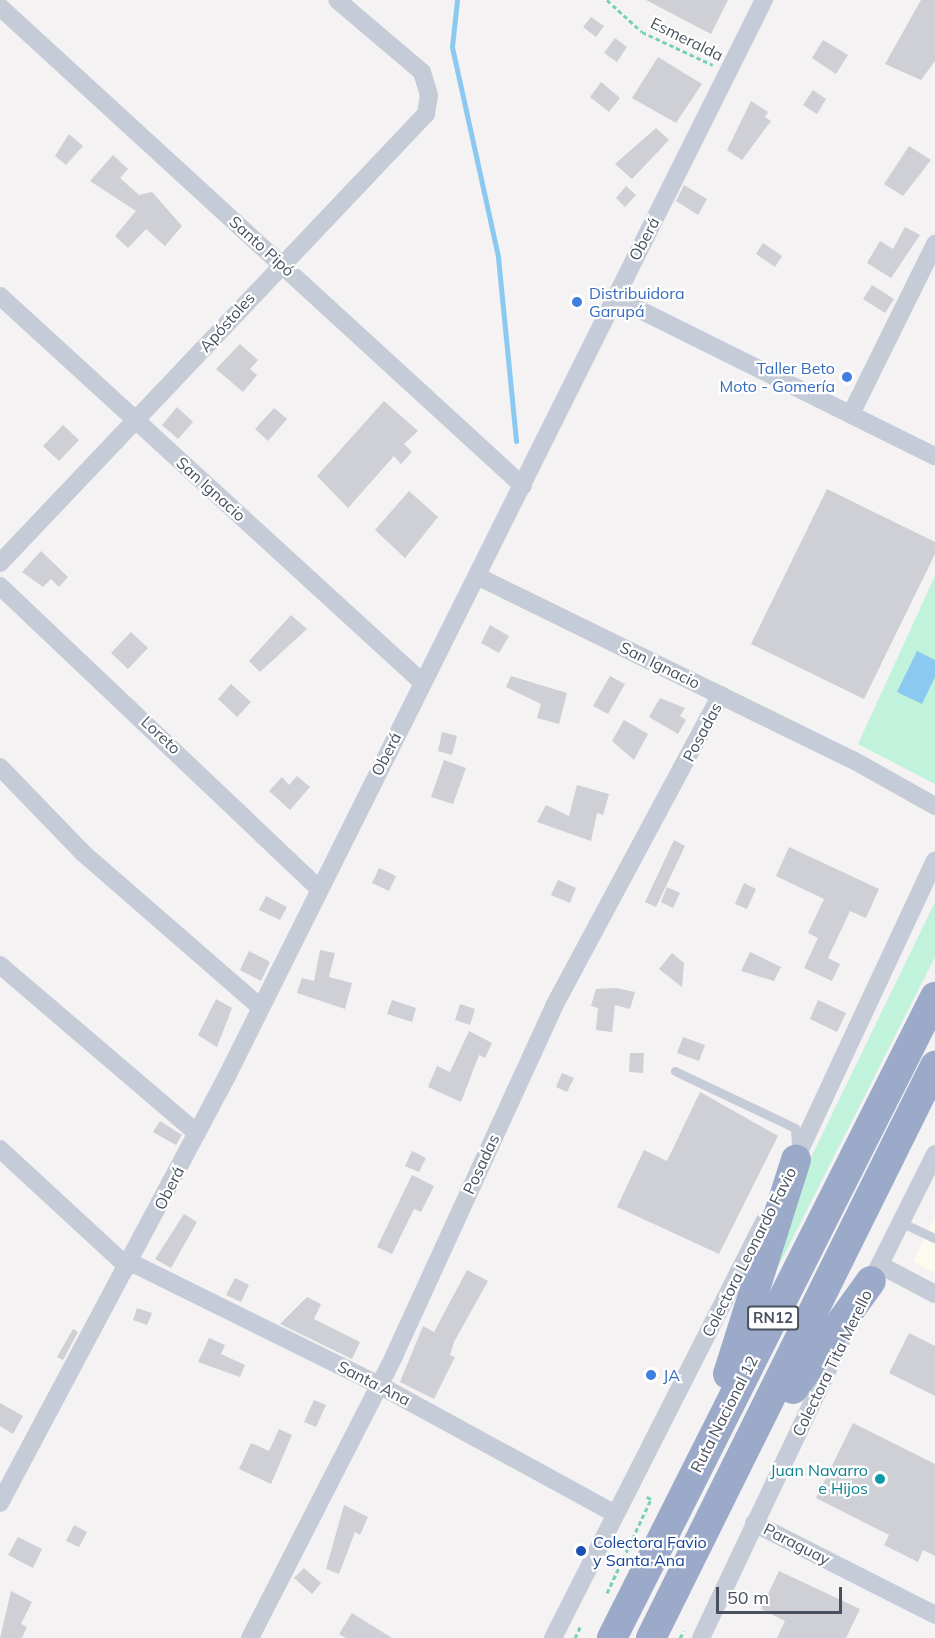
<!DOCTYPE html>
<meta charset="utf-8">
<style>
body{margin:0}
#map{position:relative;width:935px;height:1638px;overflow:hidden;background:#f4f2f2;font-family:Mulish,sans-serif}
div>[style]{position:absolute}
[style*='--x']{left:calc(var(--x)*1px);top:calc(var(--y)*1px);width:calc(var(--w)*1px);rotate:calc(var(--a)*1deg)}
.commercial>*{inset:0;background:#fdfbed}
.green>*{inset:0;background:#c0f2dc}
.water>*{inset:0;background:#8cc9f0}
.stream>*{height:5px;margin:-2.5px;padding:0 2.5px;transform-origin:2.5px;border-radius:2.5px;background:#8cc9f0}
.building>*{inset:0;background:#ced0d6}
.path>*{height:3px;margin-top:-1.5px;transform-origin:0;background:repeating-linear-gradient(90deg,#76d2b5 0 4.5px,transparent 0 7.5px)}
.service>*{height:9px;margin:-4.5px;padding:0 4.5px;transform-origin:4.5px;border-radius:4.5px;background:#c5cbd7}
.minor>*{height:18px;margin:-9px;padding:0 9px;transform-origin:9px;border-radius:9px;background:#c5cbd7}
.trunk>*{height:30px;margin:-15px;padding:0 15px;transform-origin:15px;border-radius:15px;background:#9caaca}
.dots>*{width:16px;height:16px;translate:-50% -50%;box-sizing:border-box;border:3px solid #fff;border-radius:50%}
span{translate:-50% -50%;white-space:nowrap;text-align:center;line-height:1.15;-webkit-text-stroke:4.5px #fff;paint-order:stroke}
.shield-label span{padding:2px 4px;background:#fff;border:2px solid;border-radius:4px;-webkit-text-stroke-width:0}
.shield-label{font-size:15px;color:#495160;font-weight:700}
.street-label{font-size:16px;color:#495160}
.shop-label{font-size:16px;color:#366cbe}
.left{translate:0 -50%;text-align:left}
.right{translate:-100% -50%;text-align:right}
.culture-label{font-size:16px;color:#0d838f}
.transit-label{font-size:16px;color:#164399}
.scale{position:absolute;left:716px;top:1587px;width:126px;height:27px;box-sizing:border-box;border:3px solid #495160;border-top:0;padding-left:8px;font-size:18px;line-height:21px;white-space:nowrap;color:#495160;-webkit-text-stroke:4px #fff;paint-order:stroke}
</style>
<div id="map">
<div class="commercial">
<div style="clip-path:polygon(935px 1217px,935px 1273px,913px 1261px)"></div>
</div>
<div class="green">
<div style="clip-path:polygon(935px 576px,935px 784px,858px 744px)"></div>
<div style="clip-path:polygon(935px 902px,935px 957px,772px 1279px,789px 1203px)"></div>
</div>
<div class="water">
<div style="clip-path:polygon(917px 651px,935px 660px,935px 677px,922px 704px,897px 692px)"></div>
</div>
<div class="stream">
<div style="--x:457;--y:0;--w:47;--a:96.1"></div>
<div style="--x:452;--y:47;--w:215;--a:77.6"></div>
<div style="--x:498;--y:257;--w:185;--a:84.4"></div>
</div>
<div class="building">
<div style="clip-path:polygon(646px 0,728px 0,711px 34px)"></div>
<div style="clip-path:polygon(921px 0,935px 0,935px 61px,921px 80px,885px 64px)"></div>
<div style="clip-path:polygon(591px 17px,604px 26px,596px 37px,583px 27px)"></div>
<div style="clip-path:polygon(615px 38px,627px 47px,617px 62px,604px 53px)"></div>
<div style="clip-path:polygon(823px 40px,848px 55px,836px 74px,812px 58px)"></div>
<div style="clip-path:polygon(658px 57px,702px 84px,676px 123px,632px 98px)"></div>
<div style="clip-path:polygon(601px 82px,620px 98px,609px 112px,590px 97px)"></div>
<div style="clip-path:polygon(813px 90px,826px 99px,817px 114px,803px 105px)"></div>
<div style="clip-path:polygon(751px 101px,768px 112px,765px 117px,771px 121px,742px 160px,727px 150px)"></div>
<div style="clip-path:polygon(656px 128px,669px 140px,632px 179px,615px 164px)"></div>
<div style="clip-path:polygon(69px 134px,83px 146px,66px 165px,55px 156px)"></div>
<div style="clip-path:polygon(909px 146px,931px 160px,903px 196px,884px 184px)"></div>
<div style="clip-path:polygon(113px 155px,128px 169px,120px 178px,139px 195px,152px 192px,182px 226px,165px 246px,146px 229px,128px 248px,115px 236px,136px 211px,90px 181px)"></div>
<div style="clip-path:polygon(684px 185px,707px 199px,698px 215px,676px 201px)"></div>
<div style="clip-path:polygon(626px 186px,636px 195px,625px 207px,616px 198px)"></div>
<div style="clip-path:polygon(905px 227px,920px 235px,891px 278px,867px 263px,880px 241px,893px 249px)"></div>
<div style="clip-path:polygon(763px 243px,782px 256px,775px 267px,756px 254px)"></div>
<div style="clip-path:polygon(872px 285px,894px 299px,885px 313px,863px 299px)"></div>
<div style="clip-path:polygon(240px 344px,258px 360px,250px 369px,257px 375px,243px 392px,216px 369px)"></div>
<div style="clip-path:polygon(384px 401px,418px 431px,404px 444px,412px 452px,401px 464px,394px 456px,348px 508px,317px 476px)"></div>
<div style="clip-path:polygon(177px 407px,193px 422px,178px 439px,162px 425px)"></div>
<div style="clip-path:polygon(274px 408px,287px 419px,268px 441px,255px 429px)"></div>
<div style="clip-path:polygon(63px 425px,79px 440px,59px 461px,43px 446px)"></div>
<div style="clip-path:polygon(827px 489px,935px 542px,935px 554px,864px 699px,751px 644px)"></div>
<div style="clip-path:polygon(409px 491px,438px 517px,405px 558px,375px 530px)"></div>
<div style="clip-path:polygon(41px 551px,68px 577px,59px 587px,51px 579px,43px 587px,22px 572px)"></div>
<div style="clip-path:polygon(291px 615px,307px 629px,260px 672px,249px 661px)"></div>
<div style="clip-path:polygon(490px 625px,509px 636px,499px 653px,481px 643px)"></div>
<div style="clip-path:polygon(131px 632px,148px 648px,128px 669px,111px 653px)"></div>
<div style="clip-path:polygon(511px 676px,567px 693px,559px 724px,537px 718px,541px 704px,506px 687px)"></div>
<div style="clip-path:polygon(610px 676px,625px 684px,608px 714px,593px 706px)"></div>
<div style="clip-path:polygon(231px 684px,251px 702px,237px 717px,218px 699px)"></div>
<div style="clip-path:polygon(660px 698px,685px 708px,680px 716px,686px 720px,678px 734px,649px 717px)"></div>
<div style="clip-path:polygon(624px 720px,648px 734px,634px 760px,612px 741px)"></div>
<div style="clip-path:polygon(442px 732px,457px 736px,452px 755px,438px 751px)"></div>
<div style="clip-path:polygon(444px 760px,466px 768px,453px 804px,431px 797px)"></div>
<div style="clip-path:polygon(297px 776px,310px 787px,290px 810px,269px 791px,282px 777px,289px 785px)"></div>
<div style="clip-path:polygon(577px 785px,609px 794px,603px 815px,597px 813px,591px 841px,537px 822px,546px 805px,569px 816px)"></div>
<div style="clip-path:polygon(674px 840px,685px 846px,656px 907px,645px 902px)"></div>
<div style="clip-path:polygon(789px 847px,879px 889px,866px 918px,850px 911px,828px 958px,840px 964px,832px 981px,804px 968px,818px 938px,808px 933px,824px 899px,776px 876px)"></div>
<div style="clip-path:polygon(379px 868px,396px 876px,389px 891px,372px 883px)"></div>
<div style="clip-path:polygon(558px 880px,576px 888px,570px 903px,551px 895px)"></div>
<div style="clip-path:polygon(744px 883px,756px 889px,747px 909px,735px 904px)"></div>
<div style="clip-path:polygon(667px 887px,680px 893px,673px 908px,661px 902px)"></div>
<div style="clip-path:polygon(266px 896px,287px 907px,280px 920px,259px 910px)"></div>
<div style="clip-path:polygon(320px 950px,335px 953px,329px 977px,352px 983px,345px 1009px,297px 993px,302px 978px,314px 981px)"></div>
<div style="clip-path:polygon(249px 951px,270px 962px,261px 981px,240px 970px)"></div>
<div style="clip-path:polygon(750px 952px,781px 967px,774px 981px,741px 971px)"></div>
<div style="clip-path:polygon(672px 953px,684px 963px,682px 987px,659px 969px)"></div>
<div style="clip-path:polygon(616px 988px,635px 992px,630px 1009px,615px 1005px,612px 1032px,596px 1030px,598px 1008px,591px 1006px,596px 989px)"></div>
<div style="clip-path:polygon(216px 999px,232px 1008px,217px 1047px,198px 1035px)"></div>
<div style="clip-path:polygon(392px 1000px,416px 1008px,412px 1022px,387px 1014px)"></div>
<div style="clip-path:polygon(818px 1000px,846px 1013px,837px 1032px,810px 1019px)"></div>
<div style="clip-path:polygon(460px 1004px,475px 1009px,470px 1025px,455px 1020px)"></div>
<div style="clip-path:polygon(469px 1031px,492px 1043px,485px 1058px,479px 1055px,461px 1102px,428px 1087px,437px 1066px,450px 1072px)"></div>
<div style="clip-path:polygon(683px 1037px,705px 1045px,699px 1061px,677px 1053px)"></div>
<div style="clip-path:polygon(630px 1053px,644px 1053px,643px 1073px,629px 1072px)"></div>
<div style="clip-path:polygon(562px 1073px,574px 1078px,567px 1092px,556px 1087px)"></div>
<div style="clip-path:polygon(700px 1092px,778px 1136px,719px 1254px,617px 1207px,644px 1150px,667px 1161px)"></div>
<div style="clip-path:polygon(160px 1121px,182px 1135px,176px 1145px,153px 1132px)"></div>
<div style="clip-path:polygon(412px 1151px,426px 1158px,419px 1172px,405px 1166px)"></div>
<div style="clip-path:polygon(412px 1175px,434px 1186px,421px 1212px,414px 1209px,392px 1254px,377px 1247px)"></div>
<div style="clip-path:polygon(184px 1214px,197px 1222px,171px 1268px,155px 1259px)"></div>
<div style="clip-path:polygon(467px 1270px,488px 1281px,454px 1342px,450px 1355px,455px 1357px,434px 1399px,400px 1382px,423px 1326px,434px 1332px)"></div>
<div style="clip-path:polygon(235px 1278px,249px 1285px,241px 1302px,226px 1295px)"></div>
<div style="clip-path:polygon(307px 1297px,321px 1304px,314px 1319px,360px 1342px,352px 1359px,280px 1324px)"></div>
<div style="clip-path:polygon(137px 1308px,152px 1313px,147px 1325px,133px 1320px)"></div>
<div style="clip-path:polygon(73px 1329px,78px 1332px,63px 1360px,57px 1357px)"></div>
<div style="clip-path:polygon(909px 1333px,935px 1346px,935px 1396px,889px 1373px)"></div>
<div style="clip-path:polygon(209px 1338px,225px 1345px,221px 1354px,245px 1365px,240px 1377px,198px 1362px)"></div>
<div style="clip-path:polygon(314px 1400px,326px 1405px,316px 1427px,304px 1422px)"></div>
<div style="clip-path:polygon(0 1403px,23px 1416px,13px 1434px,0 1426px)"></div>
<div style="clip-path:polygon(853px 1423px,935px 1464px,935px 1556px,923px 1550px,918px 1562px,884px 1545px,889px 1535px,816px 1498px)"></div>
<div style="clip-path:polygon(279px 1429px,292px 1435px,271px 1484px,239px 1469px,251px 1443px,269px 1451px)"></div>
<div style="clip-path:polygon(344px 1505px,368px 1517px,360px 1535px,355px 1532px,339px 1574px,326px 1569px)"></div>
<div style="clip-path:polygon(74px 1525px,87px 1532px,79px 1547px,66px 1541px)"></div>
<div style="clip-path:polygon(18px 1537px,42px 1549px,33px 1568px,8px 1555px)"></div>
<div style="clip-path:polygon(304px 1568px,321px 1583px,312px 1594px,294px 1578px)"></div>
<div style="clip-path:polygon(779px 1571px,860px 1609px,846px 1638px,777px 1638px,785px 1621px,761px 1609px)"></div>
<div style="clip-path:polygon(11px 1591px,32px 1602px,21px 1624px,27px 1627px,22px 1638px,0 1638px)"></div>
<div style="clip-path:polygon(352px 1613px,392px 1638px,346px 1638px,339px 1634px)"></div>
</div>
<div class="path">
<div style="--x:607;--y:0;--w:47;--a:42.4"></div>
<div style="--x:642;--y:32;--w:78;--a:24.9"></div>
<div style="--x:607;--y:1593;--w:104;--a:-64.9"></div>
<div style="--x:651;--y:1499;--w:7;--a:-153"></div>
<div style="--x:575;--y:1638;--w:14;--a:-65"></div>
<div style="--x:680;--y:1638;--w:8;--a:-60"></div>
</div>
<div class="service">
<div style="--x:675;--y:1071;--w:133;--a:25.4"></div>
<div style="--x:795;--y:1128;--w:20;--a:87"></div>
<div style="--x:900;--y:1222;--w:38;--a:25"></div>
</div>
<div class="minor">
<div style="--x:0;--y:7;--w:709;--a:42.49"></div>
<div style="--x:0;--y:296;--w:572;--a:42.45"></div>
<div style="--x:614;--y:297;--w:358;--a:26.4"></div>
<div style="--x:851;--y:414;--w:190;--a:-63.7"></div>
<div style="--x:0;--y:563;--w:619;--a:-46.51"></div>
<div style="--x:426;--y:114;--w:19;--a:-81"></div>
<div style="--x:429;--y:95;--w:24;--a:-107"></div>
<div style="--x:422;--y:72;--w:111;--a:-139.7"></div>
<div style="--x:479;--y:577;--w:416;--a:26.1"></div>
<div style="--x:853;--y:760;--w:94;--a:29.3"></div>
<div style="--x:0;--y:586;--w:439;--a:43.5"></div>
<div style="--x:0;--y:767;--w:120;--a:46"></div>
<div style="--x:83;--y:853;--w:235;--a:41"></div>
<div style="--x:0;--y:965;--w:259;--a:40.5"></div>
<div style="--x:0;--y:1149;--w:174;--a:42.7"></div>
<div style="--x:792;--y:1167;--w:338;--a:-65"></div>
<div style="--x:130;--y:1262;--w:278;--a:26.3"></div>
<div style="--x:379;--y:1385;--w:268;--a:28.6"></div>
<div style="--x:880;--y:1265;--w:62;--a:27.8"></div>
<div style="--x:867;--y:1290;--w:152;--a:-63.4"></div>
<div style="--x:0;--y:1503;--w:484;--a:-62"></div>
<div style="--x:227;--y:1076;--w:1203;--a:-63.48"></div>
<div style="--x:754;--y:1523;--w:203;--a:26.9"></div>
<div style="--x:250;--y:1638;--w:317;--a:-62.9"></div>
<div style="--x:394;--y:1356;--w:385;--a:-65.4"></div>
<div style="--x:554;--y:1006;--w:353;--a:-61.8"></div>
<div style="--x:553;--y:1638;--w:468;--a:-63.1"></div>
<div style="--x:701;--y:1638;--w:334;--a:-64.7"></div>
</div>
<div class="trunk">
<div style="--x:728;--y:1374;--w:225;--a:-72.4"></div>
<div style="--x:793;--y:1389;--w:133;--a:-54.2"></div>
<div style="--x:612;--y:1638;--w:718;--a:-63.26"></div>
<div style="--x:651;--y:1638;--w:639;--a:-63.6"></div>
</div>
<div class="dots">
<div style="left:577px;top:302px;background:#3f7fe0"></div>
<div style="left:847px;top:377px;background:#3f7fe0"></div>
<div style="left:651px;top:1375px;background:#3f7fe0"></div>
<div style="left:880px;top:1479px;background:#0f9aa8"></div>
<div style="left:581px;top:1551px;background:#1a4fb4"></div>
</div>
<div class="shield-label">
<span style="left:773px;top:1318px">RN12</span>
</div>
<div class="street-label">
<span style="left:687px;top:39px;rotate:26deg">Esmeralda</span>
<span style="left:644px;top:239px;rotate:-62deg">Oberá</span>
<span style="left:262px;top:246px;rotate:42deg">Santo Pipó</span>
<span style="left:227px;top:322px;rotate:-48deg">Apóstoles</span>
<span style="left:211px;top:489px;rotate:42deg">San Ignacio</span>
<span style="left:660px;top:665px;rotate:26deg">San Ignacio</span>
<span style="left:702px;top:732px;rotate:-62deg">Posadas</span>
<span style="left:161px;top:735px;rotate:43deg">Loreto</span>
<span style="left:386px;top:754px;rotate:-63deg">Oberá</span>
<span style="left:481px;top:1164px;rotate:-65deg">Posadas</span>
<span style="left:169px;top:1188px;rotate:-63deg">Oberá</span>
<span style="left:749px;top:1252px;rotate:-63deg">Colectora Leonardo Favio</span>
<span style="left:832px;top:1363px;rotate:-64deg">Colectora Tita Merello</span>
<span style="left:374px;top:1383px;rotate:27deg">Santa Ana</span>
<span style="left:724px;top:1414px;rotate:-63deg">Ruta Nacional 12</span>
<span style="left:797px;top:1544px;rotate:27deg">Paraguay</span>
</div>
<div class="shop-label">
<span class="left" style="left:589px;top:302px">Distribuidora<br>Garupá</span>
<span class="right" style="left:835px;top:377px">Taller Beto<br>Moto - Gomería</span>
<span class="left" style="left:663px;top:1375px">JA</span>
</div>
<div class="culture-label">
<span class="right" style="left:868px;top:1479px">Juan Navarro<br>e Hijos</span>
</div>
<div class="transit-label">
<span class="left" style="left:593px;top:1551px">Colectora Favio<br>y Santa Ana</span>
</div>
<div class="scale">50 m</div>
</div>
